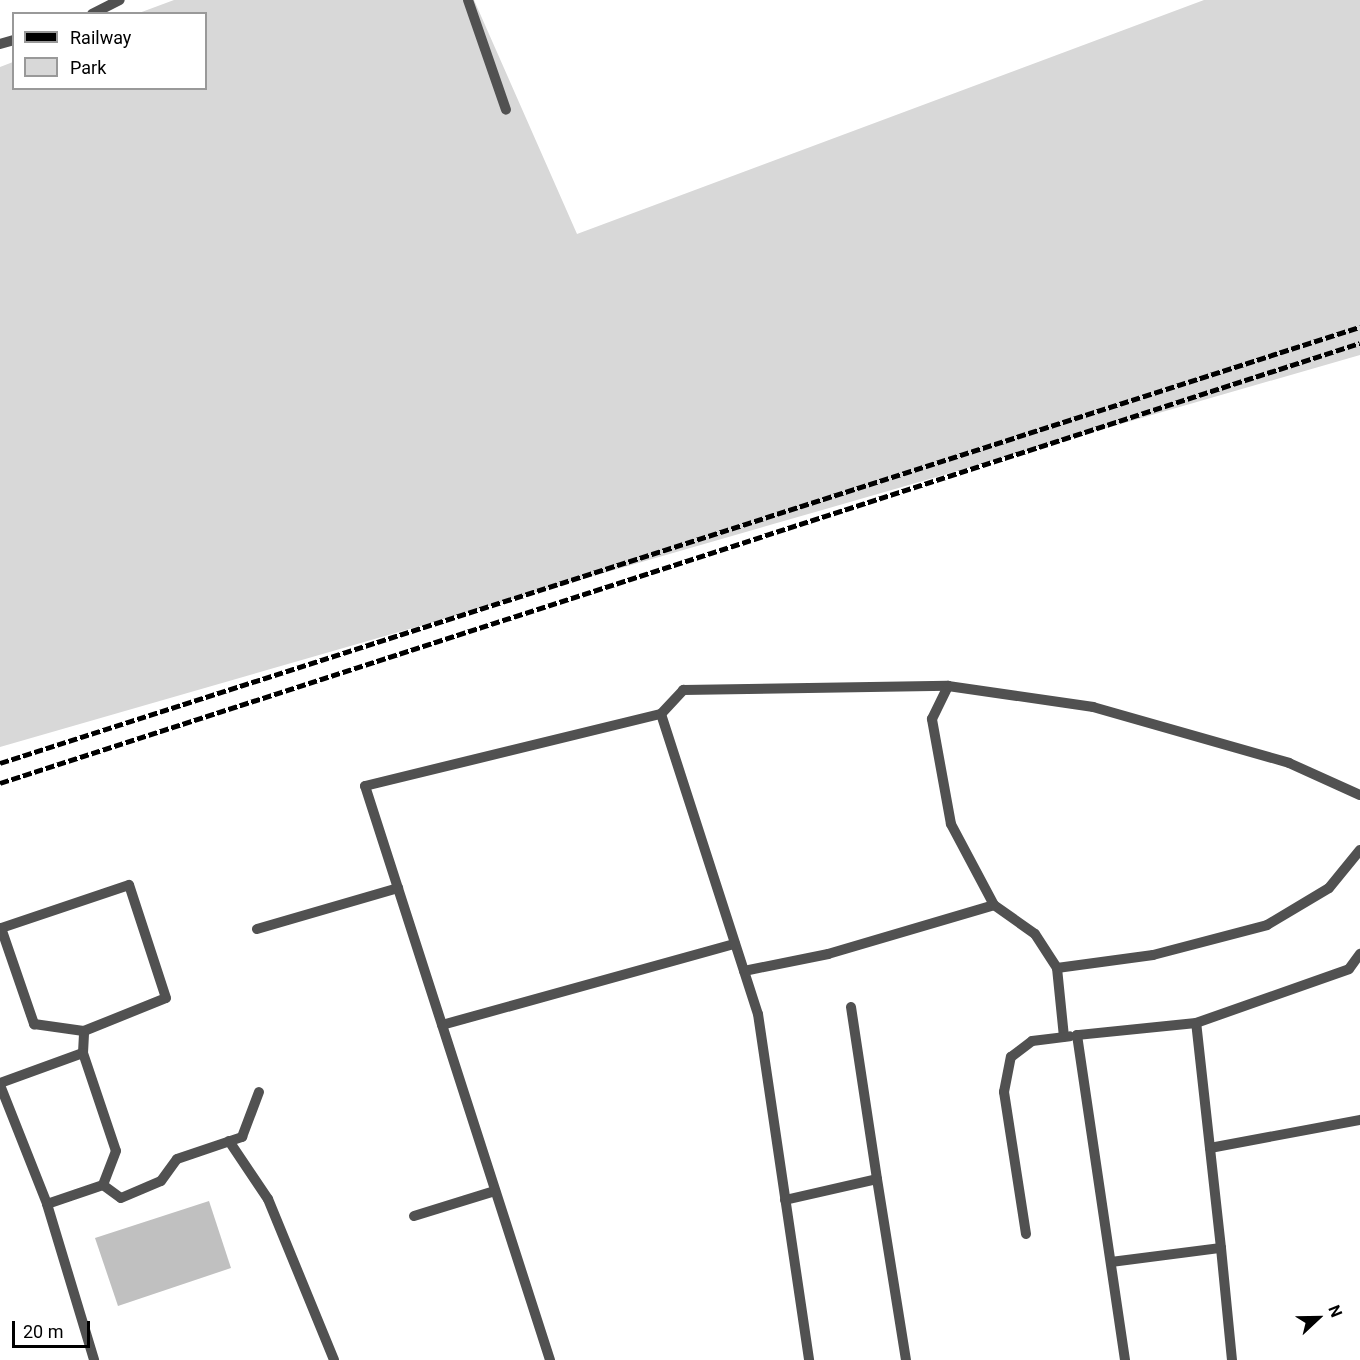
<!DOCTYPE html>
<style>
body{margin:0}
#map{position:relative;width:1360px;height:1360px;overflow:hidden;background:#fff;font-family:Roboto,sans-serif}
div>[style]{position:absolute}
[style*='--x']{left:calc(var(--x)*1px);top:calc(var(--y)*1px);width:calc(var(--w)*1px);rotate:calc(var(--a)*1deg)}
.green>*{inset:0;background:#d8d8d8}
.building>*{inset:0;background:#c0c0c0}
.service>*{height:10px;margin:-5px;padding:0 5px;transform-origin:5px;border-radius:5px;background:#515151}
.rail>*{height:4.5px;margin-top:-2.25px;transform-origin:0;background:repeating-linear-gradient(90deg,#000 0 9px,transparent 0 12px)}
span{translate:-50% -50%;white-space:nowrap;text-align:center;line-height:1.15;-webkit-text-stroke:6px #fff;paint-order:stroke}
.legend{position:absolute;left:12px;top:12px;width:195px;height:78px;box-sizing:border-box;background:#fff;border:2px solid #999;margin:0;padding:8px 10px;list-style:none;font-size:18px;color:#000}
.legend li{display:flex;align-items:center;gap:12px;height:30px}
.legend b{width:30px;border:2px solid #999}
.north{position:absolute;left:1288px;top:1288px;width:60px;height:60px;-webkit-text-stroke:4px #fff;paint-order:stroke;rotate:68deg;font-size:16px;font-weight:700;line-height:24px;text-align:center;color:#000}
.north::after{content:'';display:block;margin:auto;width:21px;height:27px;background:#000;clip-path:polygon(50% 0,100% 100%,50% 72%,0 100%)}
.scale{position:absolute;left:12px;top:1321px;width:78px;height:27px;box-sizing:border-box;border:3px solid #000;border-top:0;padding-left:8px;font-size:18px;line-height:21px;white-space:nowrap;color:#000;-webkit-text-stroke:4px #fff;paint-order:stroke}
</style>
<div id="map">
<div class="green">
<div style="clip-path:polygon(174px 0,474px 0,577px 234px,1204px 0,1360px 0,1360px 355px,0 747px,0 67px,13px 62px,14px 88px,206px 88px,206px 14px,139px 13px)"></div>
</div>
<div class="building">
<div style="clip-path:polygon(209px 1201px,231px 1268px,118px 1306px,95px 1238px)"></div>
</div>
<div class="service">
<div style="--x:468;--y:0;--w:116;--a:70.9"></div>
<div style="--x:92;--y:14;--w:31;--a:-27"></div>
<div style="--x:0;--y:44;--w:15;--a:-16"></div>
<div style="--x:661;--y:714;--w:33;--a:-47"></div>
<div style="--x:683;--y:690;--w:265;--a:-0.9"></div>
<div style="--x:994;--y:905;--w:92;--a:-118"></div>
<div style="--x:951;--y:824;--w:107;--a:-100.3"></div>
<div style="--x:932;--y:719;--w:37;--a:-64"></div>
<div style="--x:948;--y:686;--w:147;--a:8.2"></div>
<div style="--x:1093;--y:707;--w:204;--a:15.9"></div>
<div style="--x:1289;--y:763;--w:78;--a:24.3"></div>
<div style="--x:257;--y:929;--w:147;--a:-16.2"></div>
<div style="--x:1057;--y:968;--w:97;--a:-7.7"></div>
<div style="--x:1153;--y:955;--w:118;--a:-14.7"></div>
<div style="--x:1267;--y:925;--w:72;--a:-30.8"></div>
<div style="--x:1329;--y:888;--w:49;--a:-50.8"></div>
<div style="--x:744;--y:971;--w:86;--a:-11.4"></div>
<div style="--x:828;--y:954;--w:173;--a:-16.4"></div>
<div style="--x:994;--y:905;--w:50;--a:35.3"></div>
<div style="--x:1035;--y:934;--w:40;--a:57.1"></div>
<div style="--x:1057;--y:968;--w:69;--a:84.2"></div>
<div style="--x:851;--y:1007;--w:174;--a:81.4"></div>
<div style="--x:1196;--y:1023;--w:162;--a:-19.4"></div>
<div style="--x:1349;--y:969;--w:19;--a:-54"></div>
<div style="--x:442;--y:1025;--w:304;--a:-15.5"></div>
<div style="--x:83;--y:1053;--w:22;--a:-87"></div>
<div style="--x:84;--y:1031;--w:88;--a:-21.9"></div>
<div style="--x:166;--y:998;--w:119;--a:-108.1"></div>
<div style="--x:129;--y:885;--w:135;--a:161.4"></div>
<div style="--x:1;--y:928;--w:102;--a:71"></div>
<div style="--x:34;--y:1024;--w:50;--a:8"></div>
<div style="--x:0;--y:1083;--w:88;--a:-19.9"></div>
<div style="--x:83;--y:1053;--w:103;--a:71.4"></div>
<div style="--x:116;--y:1151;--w:36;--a:111"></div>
<div style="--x:103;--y:1185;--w:59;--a:161.3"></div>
<div style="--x:0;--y:1085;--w:128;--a:68.4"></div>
<div style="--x:47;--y:1204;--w:163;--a:73.2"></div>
<div style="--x:229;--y:1141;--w:70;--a:56.1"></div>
<div style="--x:268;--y:1199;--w:174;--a:67.7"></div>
<div style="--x:1210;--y:1148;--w:153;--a:-10.6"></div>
<div style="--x:103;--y:1185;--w:22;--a:36"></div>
<div style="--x:121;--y:1198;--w:43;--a:-23"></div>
<div style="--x:161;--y:1181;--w:27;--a:-54"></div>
<div style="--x:177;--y:1159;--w:69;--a:-18.7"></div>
<div style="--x:242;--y:1137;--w:48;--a:-69.3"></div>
<div style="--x:785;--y:1200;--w:94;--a:-12.9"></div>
<div style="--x:877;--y:1179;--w:183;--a:80.9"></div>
<div style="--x:414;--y:1216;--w:85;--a:-17.2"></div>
<div style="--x:1026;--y:1234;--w:144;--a:-98.8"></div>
<div style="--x:1004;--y:1092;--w:36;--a:-79"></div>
<div style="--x:1011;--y:1057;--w:26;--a:-37"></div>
<div style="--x:1032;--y:1041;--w:38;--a:-7"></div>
<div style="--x:1221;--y:1248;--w:113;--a:84.4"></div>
<div style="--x:1111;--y:1262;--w:111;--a:-7.3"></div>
<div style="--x:1221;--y:1248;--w:226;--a:-96.3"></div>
<div style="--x:1196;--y:1023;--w:120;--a:174.2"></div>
<div style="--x:1077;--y:1035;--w:329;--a:81.6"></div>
<div style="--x:550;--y:1360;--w:603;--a:-107.86"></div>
<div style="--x:365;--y:786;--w:305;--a:-13.7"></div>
<div style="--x:661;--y:714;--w:315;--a:72.1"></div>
<div style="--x:758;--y:1014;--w:350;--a:81.6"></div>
</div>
<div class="rail">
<div style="--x:0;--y:763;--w:1428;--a:-17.78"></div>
<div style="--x:0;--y:783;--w:1429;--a:-17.93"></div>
</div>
<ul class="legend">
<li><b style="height:8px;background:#000"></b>Railway</li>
<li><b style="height:16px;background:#d8d8d8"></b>Park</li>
</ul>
<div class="north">N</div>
<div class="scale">20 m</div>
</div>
